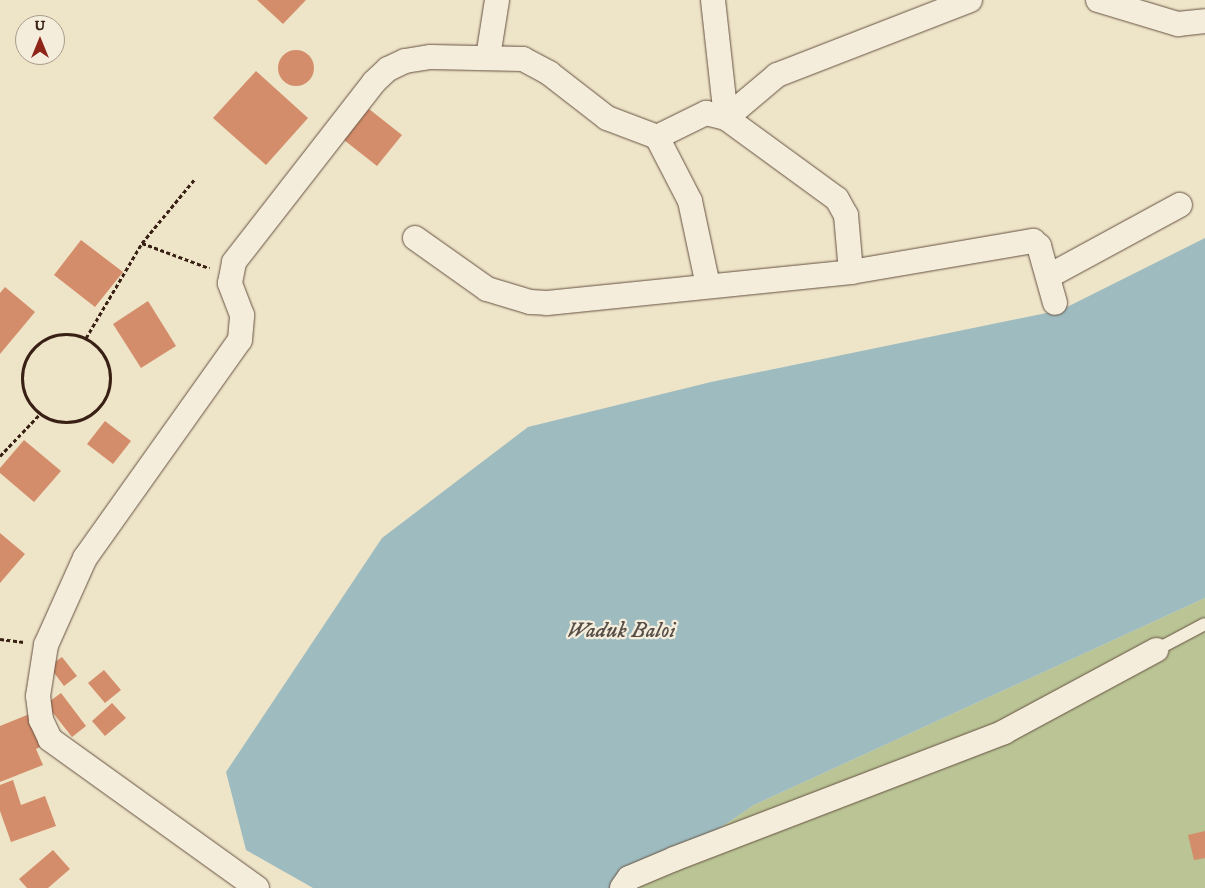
<!DOCTYPE html>
<style>
body{margin:0}
#map{position:relative;width:1205px;height:888px;overflow:hidden;background:#eee4c8;font-family:"IM FELL DW Pica",serif}
div>[style]{position:absolute}
[style*='--x']{left:calc(var(--x)*1px);top:calc(var(--y)*1px);width:calc(var(--w)*1px);rotate:calc(var(--a)*1deg)}
.green>*{inset:0;background:#bac495}
.water>*{inset:0;background:#9ebcc0}
.building>*{inset:0;background:#d48d6a}
.round{border-radius:50%}
.path>*{height:3px;margin-top:-1.5px;transform-origin:0;background:repeating-linear-gradient(90deg,#392014 0 4px,transparent 0 6.5px)}
.path>.ring{margin:-1.5px;padding:0;box-sizing:content-box;background:none;border:3px solid #392014;border-radius:50%}
.roads{filter:drop-shadow(0 0 1px #665141) drop-shadow(0 0 1px #665141)}
.service>*{height:12px;margin:-6px;padding:0 6px;transform-origin:6px;border-radius:6px;background:#f4eddb}
.minor>*{height:24px;margin:-12px;padding:0 12px;transform-origin:12px;border-radius:12px;background:#f4eddb}
span{translate:-50% -50%;white-space:nowrap;text-align:center;line-height:1.15;-webkit-text-stroke:4.5px #f4eddb;paint-order:stroke}
.water-label{font-size:22px;color:#574f48;font-style:italic}
.north{position:absolute;left:15px;top:15px;width:50px;height:50px;box-sizing:border-box;background:#f4eddb;border:1px solid #a99b8b;border-radius:50%;rotate:0deg;font-size:14px;font-weight:700;line-height:20px;text-align:center;color:#392014}
.north::after{content:'';display:block;margin:auto;width:18px;height:22px;background:#8f2418;clip-path:polygon(50% 0,100% 100%,50% 72%,0 100%)}
</style>
<div id="map">
<div class="green">
<div style="clip-path:polygon(1205px 598px,1205px 888px,631px 888px,754px 805px)"></div>
</div>
<div class="water">
<div style="clip-path:polygon(1205px 238px,1205px 598px,754px 805px,631px 888px,313px 888px,246px 850px,226px 772px,382px 538px,528px 427px,711px 382px,1061px 310px)"></div>
</div>
<div class="building">
<div style="clip-path:polygon(257px 0,306px 0,283px 24px)"></div>
<div class="round" style="left:278px;top:50px;width:36px;height:36px"></div>
<div style="clip-path:polygon(256px 71px,308px 118px,266px 165px,213px 118px)"></div>
<div style="clip-path:polygon(369px 109px,402px 135px,377px 166px,344px 140px)"></div>
<div style="clip-path:polygon(81px 240px,123px 272px,95px 307px,54px 275px)"></div>
<div style="clip-path:polygon(5px 287px,35px 312px,0 354px,0 293px)"></div>
<div style="clip-path:polygon(148px 301px,176px 346px,141px 368px,113px 324px)"></div>
<div style="clip-path:polygon(105px 421px,131px 441px,113px 464px,87px 444px)"></div>
<div style="clip-path:polygon(24px 440px,61px 471px,34px 502px,0 473px,0 468px)"></div>
<div style="clip-path:polygon(0 533px,25px 554px,0 583px)"></div>
<div style="clip-path:polygon(62px 657px,77px 676px,64px 686px,49px 666px)"></div>
<div style="clip-path:polygon(104px 670px,121px 690px,105px 703px,88px 683px)"></div>
<div style="clip-path:polygon(61px 693px,86px 726px,72px 737px,46px 704px)"></div>
<div style="clip-path:polygon(112px 703px,126px 718px,105px 736px,92px 721px)"></div>
<div style="clip-path:polygon(32px 713px,46px 744px,36px 749px,43px 765px,0 782px,0 726px)"></div>
<div style="clip-path:polygon(13px 780px,21px 805px,45px 796px,56px 826px,11px 842px,0 811px,0 785px)"></div>
<div style="clip-path:polygon(1205px 831px,1205px 858px,1194px 860px,1188px 835px)"></div>
<div style="clip-path:polygon(53px 850px,70px 869px,48px 888px,27px 888px,19px 879px)"></div>
</div>
<div class="path">
<div style="--x:142;--y:243;--w:72;--a:20.5"></div>
<div class="ring" style="left:22px;top:334px;width:85px;height:85px"></div>
<div style="--x:86;--y:338;--w:110;--a:-59.5"></div>
<div style="--x:142;--y:243;--w:82;--a:-50.5"></div>
<div style="--x:0;--y:456;--w:58;--a:-46.4"></div>
<div style="--x:0;--y:639;--w:24;--a:7"></div>
</div>
<div class="roads">
<div class="service">
<div style="--x:1156;--y:650;--w:55;--a:-28"></div>
</div>
<div class="minor">
<div style="--x:713;--y:0;--w:119;--a:83.7"></div>
<div style="--x:726;--y:118;--w:137;--a:36.1"></div>
<div style="--x:837;--y:199;--w:18;--a:61"></div>
<div style="--x:846;--y:215;--w:57;--a:85"></div>
<div style="--x:1098;--y:0;--w:84;--a:16.7"></div>
<div style="--x:1178;--y:24;--w:27;--a:-6"></div>
<div style="--x:488;--y:57;--w:58;--a:-81"></div>
<div style="--x:657;--y:137;--w:72;--a:62.7"></div>
<div style="--x:690;--y:201;--w:87;--a:78"></div>
<div style="--x:415;--y:238;--w:88;--a:35.3"></div>
<div style="--x:487;--y:289;--w:45;--a:16.8"></div>
<div style="--x:530;--y:302;--w:17;--a:3"></div>
<div style="--x:547;--y:303;--w:306;--a:-5.8"></div>
<div style="--x:851;--y:272;--w:185;--a:-9.7"></div>
<div style="--x:1033;--y:241;--w:8;--a:40"></div>
<div style="--x:1039;--y:246;--w:59;--a:74.3"></div>
<div style="--x:1049;--y:276;--w:149;--a:-28.5"></div>
<div style="--x:257;--y:888;--w:255;--a:-144.3"></div>
<div style="--x:50;--y:739;--w:21;--a:-115"></div>
<div style="--x:41;--y:720;--w:24;--a:-97"></div>
<div style="--x:38;--y:696;--w:52;--a:-81.1"></div>
<div style="--x:46;--y:645;--w:95;--a:-65.9"></div>
<div style="--x:85;--y:558;--w:267;--a:-54.6"></div>
<div style="--x:240;--y:340;--w:25;--a:-85"></div>
<div style="--x:242;--y:315;--w:34;--a:-111"></div>
<div style="--x:230;--y:283;--w:21;--a:-79"></div>
<div style="--x:234;--y:262;--w:228;--a:-52.1"></div>
<div style="--x:374;--y:82;--w:19;--a:-43"></div>
<div style="--x:388;--y:69;--w:19;--a:-25"></div>
<div style="--x:405;--y:61;--w:26;--a:-9"></div>
<div style="--x:431;--y:57;--w:92;--a:1.2"></div>
<div style="--x:523;--y:59;--w:30;--a:28"></div>
<div style="--x:549;--y:73;--w:73;--a:37.8"></div>
<div style="--x:607;--y:118;--w:53;--a:20.8"></div>
<div style="--x:657;--y:137;--w:55;--a:-26.1"></div>
<div style="--x:706;--y:113;--w:21;--a:14"></div>
<div style="--x:726;--y:118;--w:67;--a:-40.1"></div>
<div style="--x:777;--y:75;--w:207;--a:-21.2"></div>
<div style="--x:622;--y:888;--w:12;--a:-55"></div>
<div style="--x:629;--y:878;--w:49;--a:-22.9"></div>
<div style="--x:674;--y:859;--w:354;--a:-21"></div>
<div style="--x:1004;--y:732;--w:173;--a:-28.3"></div>
</div>
</div>
<div class="water-label">
<span style="left:621px;top:631px">Waduk Baloi</span>
</div>
<div class="north">U</div>
</div>
